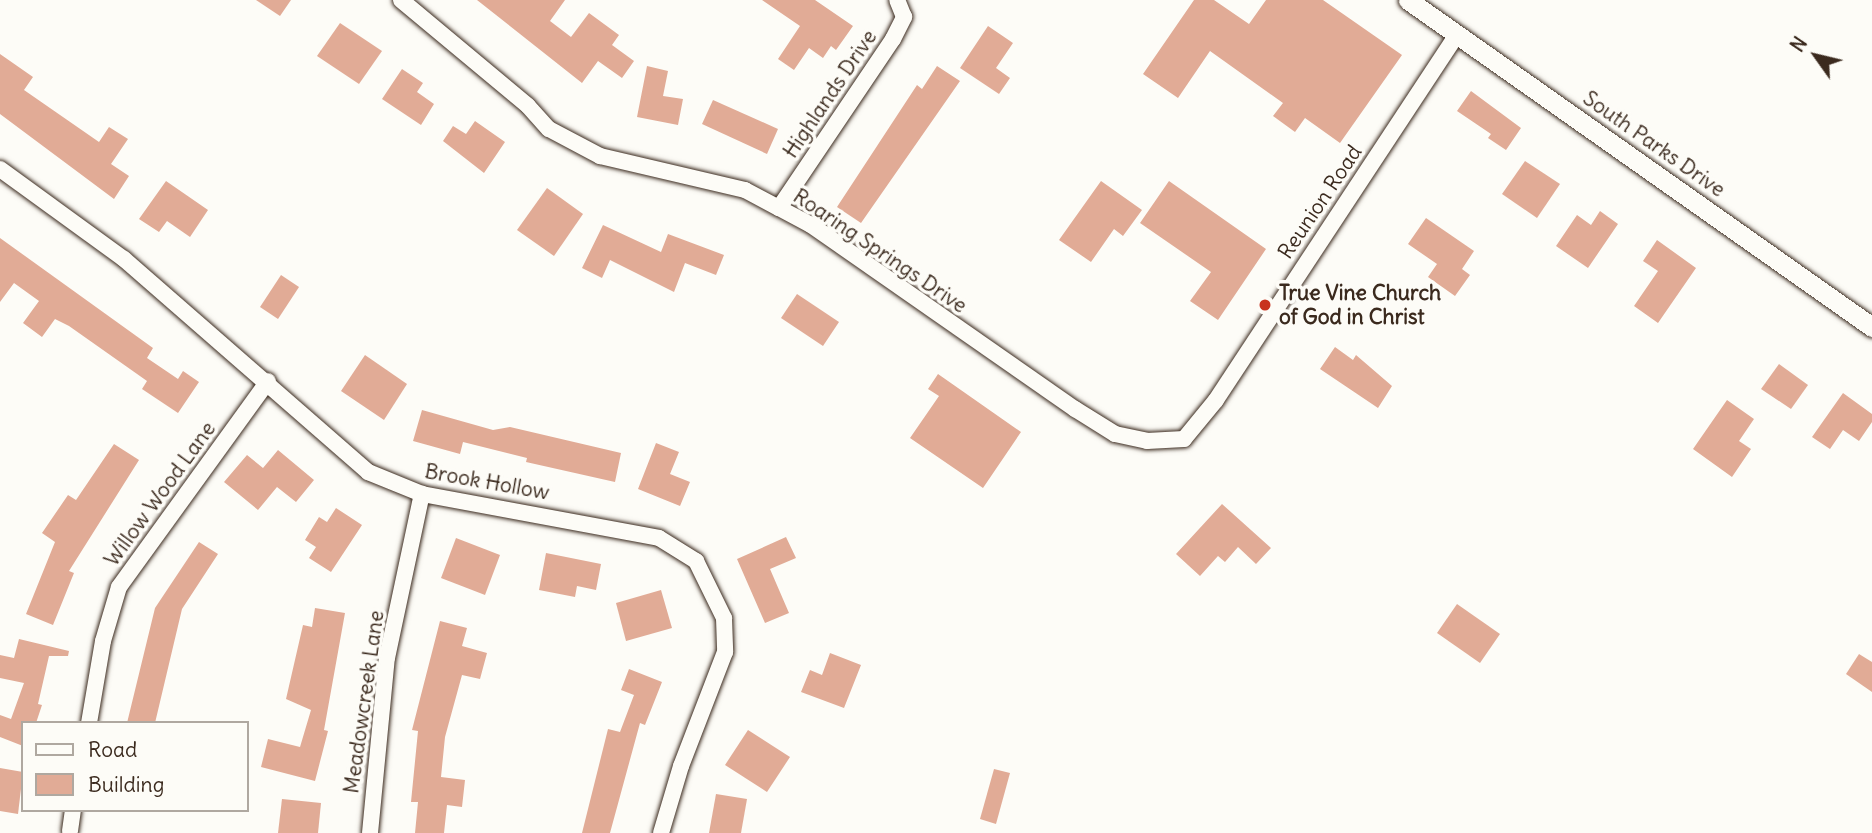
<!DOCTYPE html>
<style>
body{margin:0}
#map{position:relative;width:1872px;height:833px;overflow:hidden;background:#fdfcf7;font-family:Delius,sans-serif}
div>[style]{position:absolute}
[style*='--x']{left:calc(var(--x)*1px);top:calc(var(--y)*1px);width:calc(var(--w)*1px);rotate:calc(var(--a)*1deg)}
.building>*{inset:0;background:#e1ab96}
.roads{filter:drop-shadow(0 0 2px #3b2a1e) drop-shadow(0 0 2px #3b2a1e)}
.minor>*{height:16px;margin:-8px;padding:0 8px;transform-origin:8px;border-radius:8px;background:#fdfcf7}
.tertiary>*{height:19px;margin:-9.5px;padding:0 9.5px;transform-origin:9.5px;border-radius:9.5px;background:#fdfcf7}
.dots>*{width:19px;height:19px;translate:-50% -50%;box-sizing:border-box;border:4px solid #fdfcf7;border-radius:50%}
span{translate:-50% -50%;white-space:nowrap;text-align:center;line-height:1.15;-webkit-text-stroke:7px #fdfcf7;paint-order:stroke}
.street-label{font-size:21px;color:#3b2a1e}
.poi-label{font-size:21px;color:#3b2a1e;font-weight:700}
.left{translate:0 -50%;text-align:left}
.legend{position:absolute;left:21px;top:721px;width:228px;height:91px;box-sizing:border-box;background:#fdfcf7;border:2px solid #afa8a0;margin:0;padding:9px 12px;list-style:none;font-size:21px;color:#3b2a1e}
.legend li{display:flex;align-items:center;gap:14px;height:35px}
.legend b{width:35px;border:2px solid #afa8a0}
.north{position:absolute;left:1781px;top:21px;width:70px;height:70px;-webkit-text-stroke:5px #fdfcf7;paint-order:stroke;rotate:304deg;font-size:19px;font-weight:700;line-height:28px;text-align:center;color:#3b2a1e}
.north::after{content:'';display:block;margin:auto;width:24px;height:32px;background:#3b2a1e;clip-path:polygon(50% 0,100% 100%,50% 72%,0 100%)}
</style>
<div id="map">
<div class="building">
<div style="clip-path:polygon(256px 0,291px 0,280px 16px)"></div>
<div style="clip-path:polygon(477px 0,565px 0,550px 21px,571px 37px,589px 13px,619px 35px,612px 45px,634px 61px,622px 78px,598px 61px,582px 83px)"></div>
<div style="clip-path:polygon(762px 0,815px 0,853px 26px,836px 50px,831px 46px,823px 58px,809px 48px,794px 70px,778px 59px,800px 26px)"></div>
<div style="clip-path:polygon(1194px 0,1214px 0,1249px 24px,1266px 0,1323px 0,1402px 55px,1340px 143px,1305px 118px,1295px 132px,1273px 116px,1283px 103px,1210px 51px,1178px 98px,1143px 74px)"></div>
<div style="clip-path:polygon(340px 23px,382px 51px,359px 84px,317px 56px)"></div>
<div style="clip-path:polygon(988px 26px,1013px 43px,996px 68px,1010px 78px,999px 94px,960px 68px)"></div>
<div style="clip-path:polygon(0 54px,33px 77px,24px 90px,99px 142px,109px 127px,128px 139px,111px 164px,129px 176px,114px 199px,0 114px)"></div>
<div style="clip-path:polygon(647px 66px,668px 71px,663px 96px,683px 99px,678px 125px,637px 117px)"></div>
<div style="clip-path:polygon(937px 66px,960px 81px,861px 223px,837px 207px,917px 85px,922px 89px)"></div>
<div style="clip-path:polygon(402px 69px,423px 83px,417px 92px,434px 104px,421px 125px,382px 99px)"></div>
<div style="clip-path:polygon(1471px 91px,1521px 128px,1506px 150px,1488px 138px,1491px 134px,1457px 111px)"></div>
<div style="clip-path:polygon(713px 100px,778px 129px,767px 154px,702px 124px)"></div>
<div style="clip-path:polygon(475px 121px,505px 142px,484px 173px,443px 141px,453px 126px,466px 134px)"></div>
<div style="clip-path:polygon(1525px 161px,1560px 184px,1537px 218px,1502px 194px)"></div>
<div style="clip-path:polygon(166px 181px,208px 210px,190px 237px,167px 221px,159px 232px,139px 219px)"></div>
<div style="clip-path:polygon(1101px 181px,1142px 210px,1123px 236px,1114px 229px,1091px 262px,1059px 240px)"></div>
<div style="clip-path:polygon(1169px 181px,1266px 249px,1218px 320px,1190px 301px,1211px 272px,1140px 223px)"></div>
<div style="clip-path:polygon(547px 188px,583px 214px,554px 256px,517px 230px)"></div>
<div style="clip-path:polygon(1600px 211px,1618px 224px,1588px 268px,1556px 246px,1577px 215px,1591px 225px)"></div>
<div style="clip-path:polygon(1426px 218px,1474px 251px,1462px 269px,1470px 275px,1455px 296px,1428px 277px,1437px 264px,1408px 244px)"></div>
<div style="clip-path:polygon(603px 225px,661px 252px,668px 234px,724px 255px,716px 275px,685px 263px,674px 292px,610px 260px,602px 278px,582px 268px)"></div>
<div style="clip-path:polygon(0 238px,153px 348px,147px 358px,178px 379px,183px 371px,199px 382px,178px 413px,142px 389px,147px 381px,69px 326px,55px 319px,42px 337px,23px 323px,39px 301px,14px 283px,0 302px)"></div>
<div style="clip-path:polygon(1657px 240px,1696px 268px,1658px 323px,1634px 306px,1658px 271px,1643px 261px)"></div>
<div style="clip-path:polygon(281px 275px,299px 287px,278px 319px,260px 307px)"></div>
<div style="clip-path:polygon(797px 294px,839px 322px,823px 346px,781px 318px)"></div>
<div style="clip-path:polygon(1335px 347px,1353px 360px,1356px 355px,1392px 386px,1378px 408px,1320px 369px)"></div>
<div style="clip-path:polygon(365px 355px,407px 384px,384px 420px,341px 391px)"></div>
<div style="clip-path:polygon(1779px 364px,1808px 385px,1791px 409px,1761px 389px)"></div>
<div style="clip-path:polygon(938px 374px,1021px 432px,983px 488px,910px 438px,939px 396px,928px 389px)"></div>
<div style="clip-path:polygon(1843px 393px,1872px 414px,1872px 422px,1859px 441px,1843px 430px,1830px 449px,1812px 437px)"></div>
<div style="clip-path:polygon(1727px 400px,1754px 419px,1739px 441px,1751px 449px,1732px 477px,1693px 449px)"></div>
<div style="clip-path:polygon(422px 410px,493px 430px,510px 427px,621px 453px,615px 482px,526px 462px,527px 458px,463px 442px,460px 454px,413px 441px)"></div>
<div style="clip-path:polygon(656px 443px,679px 452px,670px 474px,690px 482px,680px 506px,638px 489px)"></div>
<div style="clip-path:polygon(114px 444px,139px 460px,69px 571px,74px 573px,53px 625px,26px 614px,55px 542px,42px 533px,68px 495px,76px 500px)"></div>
<div style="clip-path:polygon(278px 450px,314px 480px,296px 502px,277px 487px,258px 510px,224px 482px,247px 455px,263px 468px)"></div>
<div style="clip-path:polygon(1222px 504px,1271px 548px,1256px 564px,1238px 547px,1225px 562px,1218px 556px,1200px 576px,1176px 554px)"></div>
<div style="clip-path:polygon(336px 508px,362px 525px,331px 572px,309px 558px,316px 547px,305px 540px,319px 517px,327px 522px)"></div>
<div style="clip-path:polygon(786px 537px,796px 558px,770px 569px,789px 613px,765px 623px,737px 559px)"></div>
<div style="clip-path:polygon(456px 538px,500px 555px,485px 595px,441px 578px)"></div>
<div style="clip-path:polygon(199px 542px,218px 554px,182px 609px,155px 723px,127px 723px,155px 608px)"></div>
<div style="clip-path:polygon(546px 553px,601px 564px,596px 590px,577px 586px,575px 597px,539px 590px)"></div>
<div style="clip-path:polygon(661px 590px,672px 628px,626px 641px,616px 603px)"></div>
<div style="clip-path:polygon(1457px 604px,1500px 634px,1480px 663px,1437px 633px)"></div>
<div style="clip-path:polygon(315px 608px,345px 613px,324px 730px,328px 731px,315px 781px,261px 767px,268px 739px,300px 747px,311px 710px,286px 699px,303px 625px,312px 627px)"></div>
<div style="clip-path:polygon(440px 621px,467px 628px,462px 646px,487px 653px,480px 679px,462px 675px,445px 737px,441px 777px,465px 780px,462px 807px,447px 805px,444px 833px,415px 833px,418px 802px,411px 802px,418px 731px,412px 730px)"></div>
<div style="clip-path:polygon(19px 639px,69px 651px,68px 656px,49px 656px,38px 704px,42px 705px,36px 723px,23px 723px,23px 746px,0 737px,0 715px,11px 719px,24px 683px,0 678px,0 655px,14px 658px)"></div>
<div style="clip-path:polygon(830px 653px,861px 665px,844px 708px,801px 692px,810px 670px,822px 675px)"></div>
<div style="clip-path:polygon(1859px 654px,1872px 662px,1872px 692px,1846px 674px)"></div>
<div style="clip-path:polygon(629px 669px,662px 682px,645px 725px,640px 723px,610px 833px,582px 833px,608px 729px,620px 732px,634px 695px,621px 690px)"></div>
<div style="clip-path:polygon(748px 730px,790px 757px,767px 792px,725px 765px)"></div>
<div style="clip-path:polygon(0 768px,23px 772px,18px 814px,0 811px)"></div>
<div style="clip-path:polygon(994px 769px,1010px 773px,996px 824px,980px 819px)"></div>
<div style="clip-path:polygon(716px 794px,747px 799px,741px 833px,709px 833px)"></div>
<div style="clip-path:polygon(282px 799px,321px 803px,318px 833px,278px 833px)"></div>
</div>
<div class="roads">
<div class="minor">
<div style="--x:401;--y:0;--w:165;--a:39.8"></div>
<div style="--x:528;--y:106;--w:31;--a:48"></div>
<div style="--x:549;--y:129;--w:58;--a:27.9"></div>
<div style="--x:600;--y:156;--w:149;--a:13.2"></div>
<div style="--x:745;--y:190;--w:38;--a:28"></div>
<div style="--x:779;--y:208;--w:36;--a:28"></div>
<div style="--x:811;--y:225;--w:322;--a:34.9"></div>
<div style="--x:1075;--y:409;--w:47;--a:32"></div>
<div style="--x:1115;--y:434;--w:33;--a:12"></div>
<div style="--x:1147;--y:441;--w:37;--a:-3"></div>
<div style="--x:1184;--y:439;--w:50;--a:-50.6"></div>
<div style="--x:1216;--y:400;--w:437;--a:-56.6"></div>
<div style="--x:0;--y:169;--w:153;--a:36"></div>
<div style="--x:124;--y:259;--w:324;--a:41.1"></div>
<div style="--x:368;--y:472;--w:58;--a:22.2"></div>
<div style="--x:422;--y:494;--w:241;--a:10.5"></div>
<div style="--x:659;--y:538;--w:44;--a:31.9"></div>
<div style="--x:696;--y:561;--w:64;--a:63.8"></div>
<div style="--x:724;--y:618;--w:34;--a:88"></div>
<div style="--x:725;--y:652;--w:122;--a:111.1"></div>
<div style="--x:681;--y:766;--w:70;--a:106.6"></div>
<div style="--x:779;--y:208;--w:204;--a:-56"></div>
<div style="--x:893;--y:39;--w:25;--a:-63"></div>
<div style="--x:904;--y:17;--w:18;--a:-112"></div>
<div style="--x:89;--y:723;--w:83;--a:-80.3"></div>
<div style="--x:103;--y:641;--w:56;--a:-73.5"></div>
<div style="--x:119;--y:587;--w:254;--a:-54.1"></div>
<div style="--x:70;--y:831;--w:21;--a:-82"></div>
<div style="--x:370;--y:833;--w:176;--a:-84.5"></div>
<div style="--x:387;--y:658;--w:168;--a:-78"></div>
</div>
<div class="tertiary">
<div style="--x:1408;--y:0;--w:568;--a:35.17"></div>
</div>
</div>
<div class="dots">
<div style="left:1265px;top:305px;background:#c8321e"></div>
</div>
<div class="street-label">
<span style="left:830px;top:94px;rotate:-56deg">Highlands Drive</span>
<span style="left:1654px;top:144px;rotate:35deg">South Parks Drive</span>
<span style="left:1320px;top:202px;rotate:-56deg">Reunion Road</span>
<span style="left:880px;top:251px;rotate:34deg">Roaring Springs Drive</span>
<span style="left:487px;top:482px;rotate:10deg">Brook Hollow</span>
<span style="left:160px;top:494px;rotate:-54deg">Willow Wood Lane</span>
<span style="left:364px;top:702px;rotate:-82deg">Meadowcreek Lane</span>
</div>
<div class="poi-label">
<span class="left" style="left:1279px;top:305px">True Vine Church<br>of God in Christ</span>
</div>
<ul class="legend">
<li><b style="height:9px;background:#fdfcf7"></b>Road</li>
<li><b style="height:19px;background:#e1ab96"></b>Building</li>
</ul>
<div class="north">N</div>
</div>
